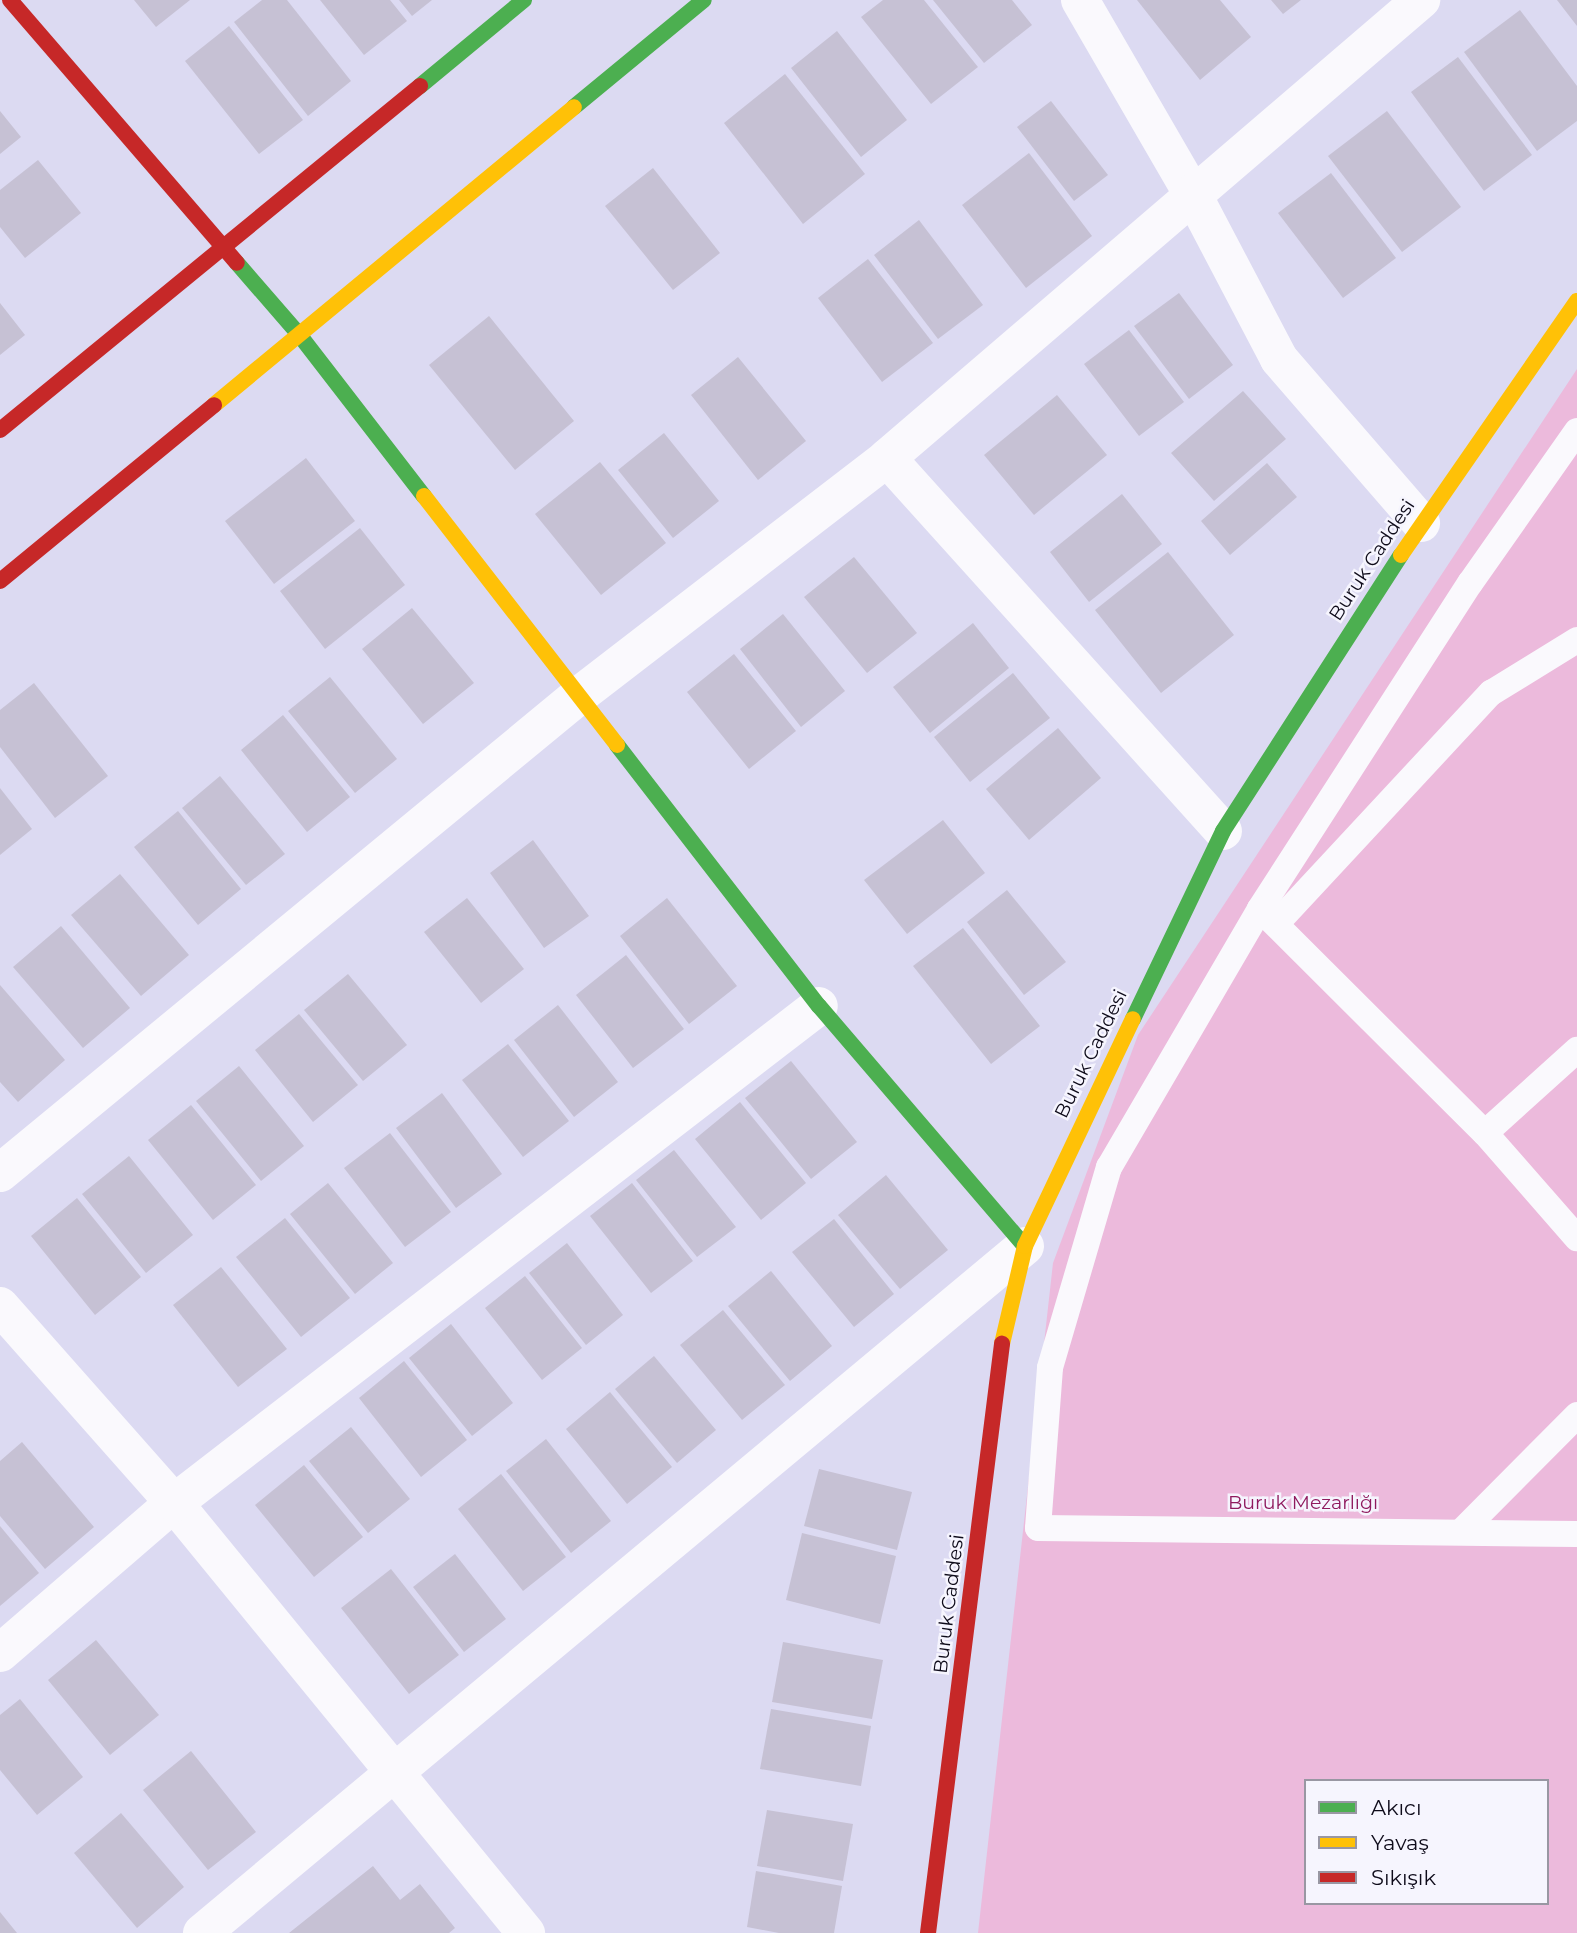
<!DOCTYPE html>
<meta charset="utf-8">
<style>
body{margin:0}
#map{position:relative;width:1577px;height:1933px;overflow:hidden;background:#dcdaf2;font-family:Montserrat,sans-serif}
div>[style]{position:absolute}
[style*='--x']{left:calc(var(--x)*1px);top:calc(var(--y)*1px);width:calc(var(--w)*1px);rotate:calc(var(--a)*1deg)}
.green>*{inset:0;background:#ecbadc}
.building>*{inset:0;background:#c6c1d4}
.lane>*{height:26px;margin:-13px;padding:0 13px;transform-origin:13px;border-radius:13px;background:#faf9fd}
.street>*{height:38px;margin:-19px;padding:0 19px;transform-origin:19px;border-radius:19px;background:#faf9fd}
.fast>*{height:16px;margin:-8px;padding:0 8px;transform-origin:8px;border-radius:8px;background:#4caf50}
.slow>*{height:16px;margin:-8px;padding:0 8px;transform-origin:8px;border-radius:8px;background:#ffc107}
.jam>*{height:16px;margin:-8px;padding:0 8px;transform-origin:8px;border-radius:8px;background:#c62828}
span{translate:-50% -50%;white-space:nowrap;text-align:center;line-height:1.15;-webkit-text-stroke:5px #f6f5fe;paint-order:stroke}
.street-label{font-size:19px;color:#0e0b1a}
.park-label{font-size:19px;color:#8f1a5e}
.legend{position:absolute;left:1304px;top:1779px;width:245px;height:126px;box-sizing:border-box;background:#f6f5fe;border:2px solid #9997a3;margin:0;padding:9px 12px;list-style:none;font-size:21px;color:#0e0b1a}
.legend li{display:flex;align-items:center;gap:14px;height:35px}
.legend b{width:35px;border:2px solid #9997a3}
</style>
<div id="map">
<div class="green">
<div style="clip-path:polygon(evenodd,1577px 369px,1577px 1933px,978px 1933px,1053px 1263px,1138px 1035px,1577px 369px,1306px 1781px,1547px 1781px,1547px 1903px,1306px 1903px,1306px 1781px)"></div>
</div>
<div class="building">
<div style="clip-path:polygon(134px 0,190px 0,156px 27px)"></div>
<div style="clip-path:polygon(262px 0,287px 0,351px 81px,308px 116px,234px 22px)"></div>
<div style="clip-path:polygon(320px 0,390px 0,407px 21px,364px 55px)"></div>
<div style="clip-path:polygon(399px 0,432px 0,412px 16px)"></div>
<div style="clip-path:polygon(883px 0,924px 0,978px 67px,931px 104px,861px 17px)"></div>
<div style="clip-path:polygon(933px 0,1012px 0,1032px 25px,984px 63px)"></div>
<div style="clip-path:polygon(1137px 0,1220px 0,1251px 37px,1200px 80px)"></div>
<div style="clip-path:polygon(1271px 0,1301px 0,1283px 14px)"></div>
<div style="clip-path:polygon(1557px 0,1577px 0,1577px 26px)"></div>
<div style="clip-path:polygon(1520px 10px,1577px 86px,1577px 121px,1537px 151px,1464px 52px)"></div>
<div style="clip-path:polygon(229px 26px,303px 120px,259px 154px,185px 61px)"></div>
<div style="clip-path:polygon(837px 31px,907px 120px,861px 157px,791px 68px)"></div>
<div style="clip-path:polygon(1458px 57px,1532px 155px,1484px 191px,1411px 92px)"></div>
<div style="clip-path:polygon(785px 74px,865px 174px,803px 224px,724px 123px)"></div>
<div style="clip-path:polygon(1051px 101px,1108px 175px,1074px 201px,1017px 127px)"></div>
<div style="clip-path:polygon(0 111px,21px 137px,0 154px)"></div>
<div style="clip-path:polygon(1387px 111px,1461px 207px,1402px 252px,1328px 156px)"></div>
<div style="clip-path:polygon(1029px 153px,1092px 236px,1026px 288px,962px 205px)"></div>
<div style="clip-path:polygon(38px 160px,81px 213px,25px 258px,0 227px,0 190px)"></div>
<div style="clip-path:polygon(653px 168px,720px 253px,673px 290px,605px 206px)"></div>
<div style="clip-path:polygon(1331px 173px,1396px 258px,1343px 298px,1278px 213px)"></div>
<div style="clip-path:polygon(919px 220px,983px 305px,938px 339px,874px 255px)"></div>
<div style="clip-path:polygon(868px 259px,933px 343px,882px 382px,818px 298px)"></div>
<div style="clip-path:polygon(1179px 293px,1233px 365px,1189px 399px,1134px 326px)"></div>
<div style="clip-path:polygon(0 303px,25px 335px,0 355px)"></div>
<div style="clip-path:polygon(489px 316px,574px 421px,515px 470px,429px 365px)"></div>
<div style="clip-path:polygon(1129px 330px,1184px 402px,1139px 436px,1084px 364px)"></div>
<div style="clip-path:polygon(738px 357px,806px 441px,758px 480px,691px 395px)"></div>
<div style="clip-path:polygon(1243px 391px,1286px 439px,1214px 501px,1171px 453px)"></div>
<div style="clip-path:polygon(1057px 395px,1107px 455px,1034px 515px,984px 455px)"></div>
<div style="clip-path:polygon(664px 433px,719px 501px,673px 538px,618px 470px)"></div>
<div style="clip-path:polygon(306px 458px,355px 521px,274px 584px,225px 521px)"></div>
<div style="clip-path:polygon(600px 462px,666px 543px,601px 595px,535px 514px)"></div>
<div style="clip-path:polygon(1267px 463px,1297px 497px,1230px 555px,1201px 521px)"></div>
<div style="clip-path:polygon(1122px 494px,1162px 544px,1089px 602px,1050px 552px)"></div>
<div style="clip-path:polygon(360px 528px,405px 585px,325px 649px,280px 591px)"></div>
<div style="clip-path:polygon(1168px 552px,1234px 635px,1161px 693px,1095px 610px)"></div>
<div style="clip-path:polygon(854px 557px,917px 633px,867px 673px,804px 597px)"></div>
<div style="clip-path:polygon(412px 608px,474px 683px,423px 724px,362px 649px)"></div>
<div style="clip-path:polygon(783px 614px,845px 691px,801px 727px,740px 649px)"></div>
<div style="clip-path:polygon(973px 623px,1009px 668px,930px 733px,893px 687px)"></div>
<div style="clip-path:polygon(734px 654px,796px 731px,749px 769px,687px 692px)"></div>
<div style="clip-path:polygon(1013px 673px,1050px 718px,970px 782px,934px 737px)"></div>
<div style="clip-path:polygon(330px 677px,397px 759px,355px 793px,288px 711px)"></div>
<div style="clip-path:polygon(34px 683px,108px 776px,55px 818px,0 747px,0 710px)"></div>
<div style="clip-path:polygon(283px 715px,350px 797px,307px 832px,241px 750px)"></div>
<div style="clip-path:polygon(1058px 728px,1101px 778px,1029px 840px,986px 789px)"></div>
<div style="clip-path:polygon(220px 776px,285px 854px,246px 885px,182px 808px)"></div>
<div style="clip-path:polygon(0 788px,32px 829px,0 855px)"></div>
<div style="clip-path:polygon(178px 811px,241px 889px,198px 925px,134px 847px)"></div>
<div style="clip-path:polygon(943px 820px,985px 873px,907px 934px,864px 880px)"></div>
<div style="clip-path:polygon(533px 840px,589px 916px,544px 948px,490px 873px)"></div>
<div style="clip-path:polygon(120px 874px,189px 955px,141px 996px,71px 915px)"></div>
<div style="clip-path:polygon(1007px 890px,1066px 962px,1024px 995px,967px 922px)"></div>
<div style="clip-path:polygon(467px 898px,524px 969px,481px 1003px,424px 932px)"></div>
<div style="clip-path:polygon(667px 898px,737px 986px,689px 1024px,620px 936px)"></div>
<div style="clip-path:polygon(61px 926px,130px 1008px,83px 1048px,13px 967px)"></div>
<div style="clip-path:polygon(963px 928px,1040px 1026px,991px 1064px,913px 966px)"></div>
<div style="clip-path:polygon(626px 955px,684px 1029px,633px 1068px,576px 995px)"></div>
<div style="clip-path:polygon(348px 974px,407px 1045px,363px 1081px,304px 1010px)"></div>
<div style="clip-path:polygon(0 985px,65px 1060px,18px 1102px,0 1082px)"></div>
<div style="clip-path:polygon(558px 1005px,618px 1082px,574px 1117px,514px 1040px)"></div>
<div style="clip-path:polygon(299px 1014px,358px 1085px,313px 1122px,255px 1050px)"></div>
<div style="clip-path:polygon(508px 1044px,569px 1121px,523px 1157px,462px 1080px)"></div>
<div style="clip-path:polygon(791px 1061px,857px 1142px,811px 1179px,745px 1098px)"></div>
<div style="clip-path:polygon(239px 1066px,304px 1146px,261px 1181px,196px 1101px)"></div>
<div style="clip-path:polygon(442px 1093px,502px 1174px,456px 1208px,396px 1128px)"></div>
<div style="clip-path:polygon(740px 1102px,806px 1183px,761px 1220px,695px 1139px)"></div>
<div style="clip-path:polygon(191px 1105px,256px 1185px,213px 1220px,148px 1140px)"></div>
<div style="clip-path:polygon(390px 1133px,451px 1212px,405px 1247px,344px 1168px)"></div>
<div style="clip-path:polygon(674px 1150px,736px 1227px,697px 1257px,636px 1180px)"></div>
<div style="clip-path:polygon(129px 1156px,193px 1235px,146px 1273px,82px 1194px)"></div>
<div style="clip-path:polygon(886px 1175px,948px 1250px,900px 1289px,838px 1215px)"></div>
<div style="clip-path:polygon(328px 1183px,393px 1263px,355px 1294px,290px 1214px)"></div>
<div style="clip-path:polygon(632px 1183px,693px 1261px,651px 1293px,590px 1216px)"></div>
<div style="clip-path:polygon(77px 1198px,141px 1277px,95px 1315px,31px 1236px)"></div>
<div style="clip-path:polygon(285px 1218px,350px 1298px,301px 1337px,236px 1257px)"></div>
<div style="clip-path:polygon(834px 1219px,894px 1294px,854px 1327px,792px 1252px)"></div>
<div style="clip-path:polygon(567px 1243px,623px 1315px,586px 1345px,529px 1273px)"></div>
<div style="clip-path:polygon(221px 1267px,287px 1349px,238px 1387px,173px 1305px)"></div>
<div style="clip-path:polygon(771px 1271px,832px 1346px,790px 1381px,728px 1306px)"></div>
<div style="clip-path:polygon(525px 1276px,582px 1348px,542px 1380px,485px 1308px)"></div>
<div style="clip-path:polygon(723px 1310px,785px 1385px,742px 1420px,680px 1345px)"></div>
<div style="clip-path:polygon(451px 1324px,513px 1403px,472px 1436px,409px 1358px)"></div>
<div style="clip-path:polygon(654px 1356px,716px 1430px,677px 1463px,615px 1389px)"></div>
<div style="clip-path:polygon(404px 1361px,467px 1440px,421px 1477px,359px 1398px)"></div>
<div style="clip-path:polygon(610px 1392px,672px 1467px,627px 1504px,566px 1429px)"></div>
<div style="clip-path:polygon(351px 1427px,410px 1499px,368px 1533px,309px 1461px)"></div>
<div style="clip-path:polygon(546px 1439px,611px 1521px,571px 1553px,506px 1471px)"></div>
<div style="clip-path:polygon(22px 1442px,94px 1527px,45px 1569px,0 1516px,0 1461px)"></div>
<div style="clip-path:polygon(304px 1465px,363px 1537px,314px 1577px,255px 1505px)"></div>
<div style="clip-path:polygon(819px 1469px,912px 1492px,897px 1550px,804px 1526px)"></div>
<div style="clip-path:polygon(501px 1474px,566px 1557px,523px 1591px,458px 1509px)"></div>
<div style="clip-path:polygon(0 1526px,39px 1573px,0 1606px)"></div>
<div style="clip-path:polygon(802px 1533px,896px 1556px,880px 1624px,786px 1600px)"></div>
<div style="clip-path:polygon(455px 1554px,506px 1619px,464px 1652px,413px 1587px)"></div>
<div style="clip-path:polygon(391px 1569px,459px 1655px,409px 1694px,341px 1608px)"></div>
<div style="clip-path:polygon(96px 1640px,159px 1715px,110px 1755px,48px 1680px)"></div>
<div style="clip-path:polygon(783px 1642px,883px 1660px,872px 1719px,772px 1702px)"></div>
<div style="clip-path:polygon(20px 1699px,83px 1777px,37px 1815px,0 1770px,0 1715px)"></div>
<div style="clip-path:polygon(771px 1709px,871px 1726px,861px 1786px,760px 1769px)"></div>
<div style="clip-path:polygon(191px 1751px,256px 1832px,208px 1870px,143px 1790px)"></div>
<div style="clip-path:polygon(767px 1810px,853px 1824px,843px 1881px,757px 1866px)"></div>
<div style="clip-path:polygon(121px 1813px,184px 1887px,137px 1928px,74px 1853px)"></div>
<div style="clip-path:polygon(373px 1866px,400px 1900px,420px 1884px,455px 1928px,449px 1933px,289px 1933px)"></div>
<div style="clip-path:polygon(756px 1871px,842px 1886px,834px 1933px,779px 1933px,747px 1927px)"></div>
<div style="clip-path:polygon(0 1912px,17px 1933px,0 1933px)"></div>
</div>
<div class="lane">
<div style="--x:1577;--y:431;--w:186;--a:125.1"></div>
<div style="--x:1470;--y:583;--w:388;--a:122.8"></div>
<div style="--x:1260;--y:909;--w:299;--a:120.3"></div>
<div style="--x:1109;--y:1167;--w:209;--a:106.4"></div>
<div style="--x:1050;--y:1368;--w:160;--a:94.3"></div>
<div style="--x:1038;--y:1528;--w:539;--a:0.64"></div>
<div style="--x:1260;--y:909;--w:317;--a:44.9"></div>
<div style="--x:1485;--y:1133;--w:140;--a:48.8"></div>
<div style="--x:1276;--y:924;--w:316;--a:-47.1"></div>
<div style="--x:1491;--y:693;--w:101;--a:-31.6"></div>
<div style="--x:1485;--y:1133;--w:124;--a:-42.1"></div>
<div style="--x:1461;--y:1532;--w:165;--a:-45.2"></div>
</div>
<div class="street">
<div style="--x:1080;--y:0;--w:223;--a:59.9"></div>
<div style="--x:1192;--y:193;--w:187;--a:62.3"></div>
<div style="--x:1279;--y:359;--w:217;--a:49.1"></div>
<div style="--x:887;--y:458;--w:502;--a:47.99"></div>
<div style="--x:0;--y:1173;--w:748;--a:-39.52"></div>
<div style="--x:577;--y:697;--w:391;--a:-37.6"></div>
<div style="--x:887;--y:458;--w:704;--a:-40.62"></div>
<div style="--x:0;--y:1306;--w:263;--a:48.5"></div>
<div style="--x:174;--y:1503;--w:556;--a:50.7"></div>
<div style="--x:0;--y:1653;--w:230;--a:-40.8"></div>
<div style="--x:174;--y:1503;--w:814;--a:-37.62"></div>
<div style="--x:202;--y:1933;--w:1072;--a:-39.85"></div>
</div>
<div class="fast">
<div style="--x:420;--y:86;--w:135;--a:-39.6"></div>
<div style="--x:574;--y:107;--w:168;--a:-39.5"></div>
<div style="--x:237;--y:263;--w:98;--a:49.1"></div>
<div style="--x:301;--y:337;--w:201;--a:52.3"></div>
<div style="--x:617;--y:745;--w:330;--a:52.3"></div>
<div style="--x:819;--y:1006;--w:316;--a:49.4"></div>
<div style="--x:1133;--y:1019;--w:208;--a:-64.4"></div>
<div style="--x:1223;--y:831;--w:328;--a:-57.2"></div>
</div>
<div class="slow">
<div style="--x:214;--y:405;--w:467;--a:-39.6"></div>
<div style="--x:424;--y:496;--w:315;--a:52.2"></div>
<div style="--x:1401;--y:555;--w:309;--a:-55.3"></div>
<div style="--x:1002;--y:1344;--w:101;--a:-76.8"></div>
<div style="--x:1025;--y:1246;--w:251;--a:-64.6"></div>
</div>
<div class="jam">
<div style="--x:10;--y:0;--w:347;--a:49.2"></div>
<div style="--x:0;--y:430;--w:543;--a:-39.32"></div>
<div style="--x:0;--y:581;--w:277;--a:-39.4"></div>
<div style="--x:928;--y:1933;--w:594;--a:-82.84"></div>
</div>
<div class="street-label">
<span style="left:1372px;top:560px;rotate:-57deg">Buruk Caddesi</span>
<span style="left:1091px;top:1054px;rotate:-64deg">Buruk Caddesi</span>
<span style="left:949px;top:1604px;rotate:-83deg">Buruk Caddesi</span>
</div>
<div class="park-label">
<span style="left:1303px;top:1503px">Buruk Mezarlığı</span>
</div>
<ul class="legend">
<li><b style="height:9px;background:#4caf50"></b>Akıcı</li>
<li><b style="height:9px;background:#ffc107"></b>Yavaş</li>
<li><b style="height:9px;background:#c62828"></b>Sıkışık</li>
</ul>
</div>
